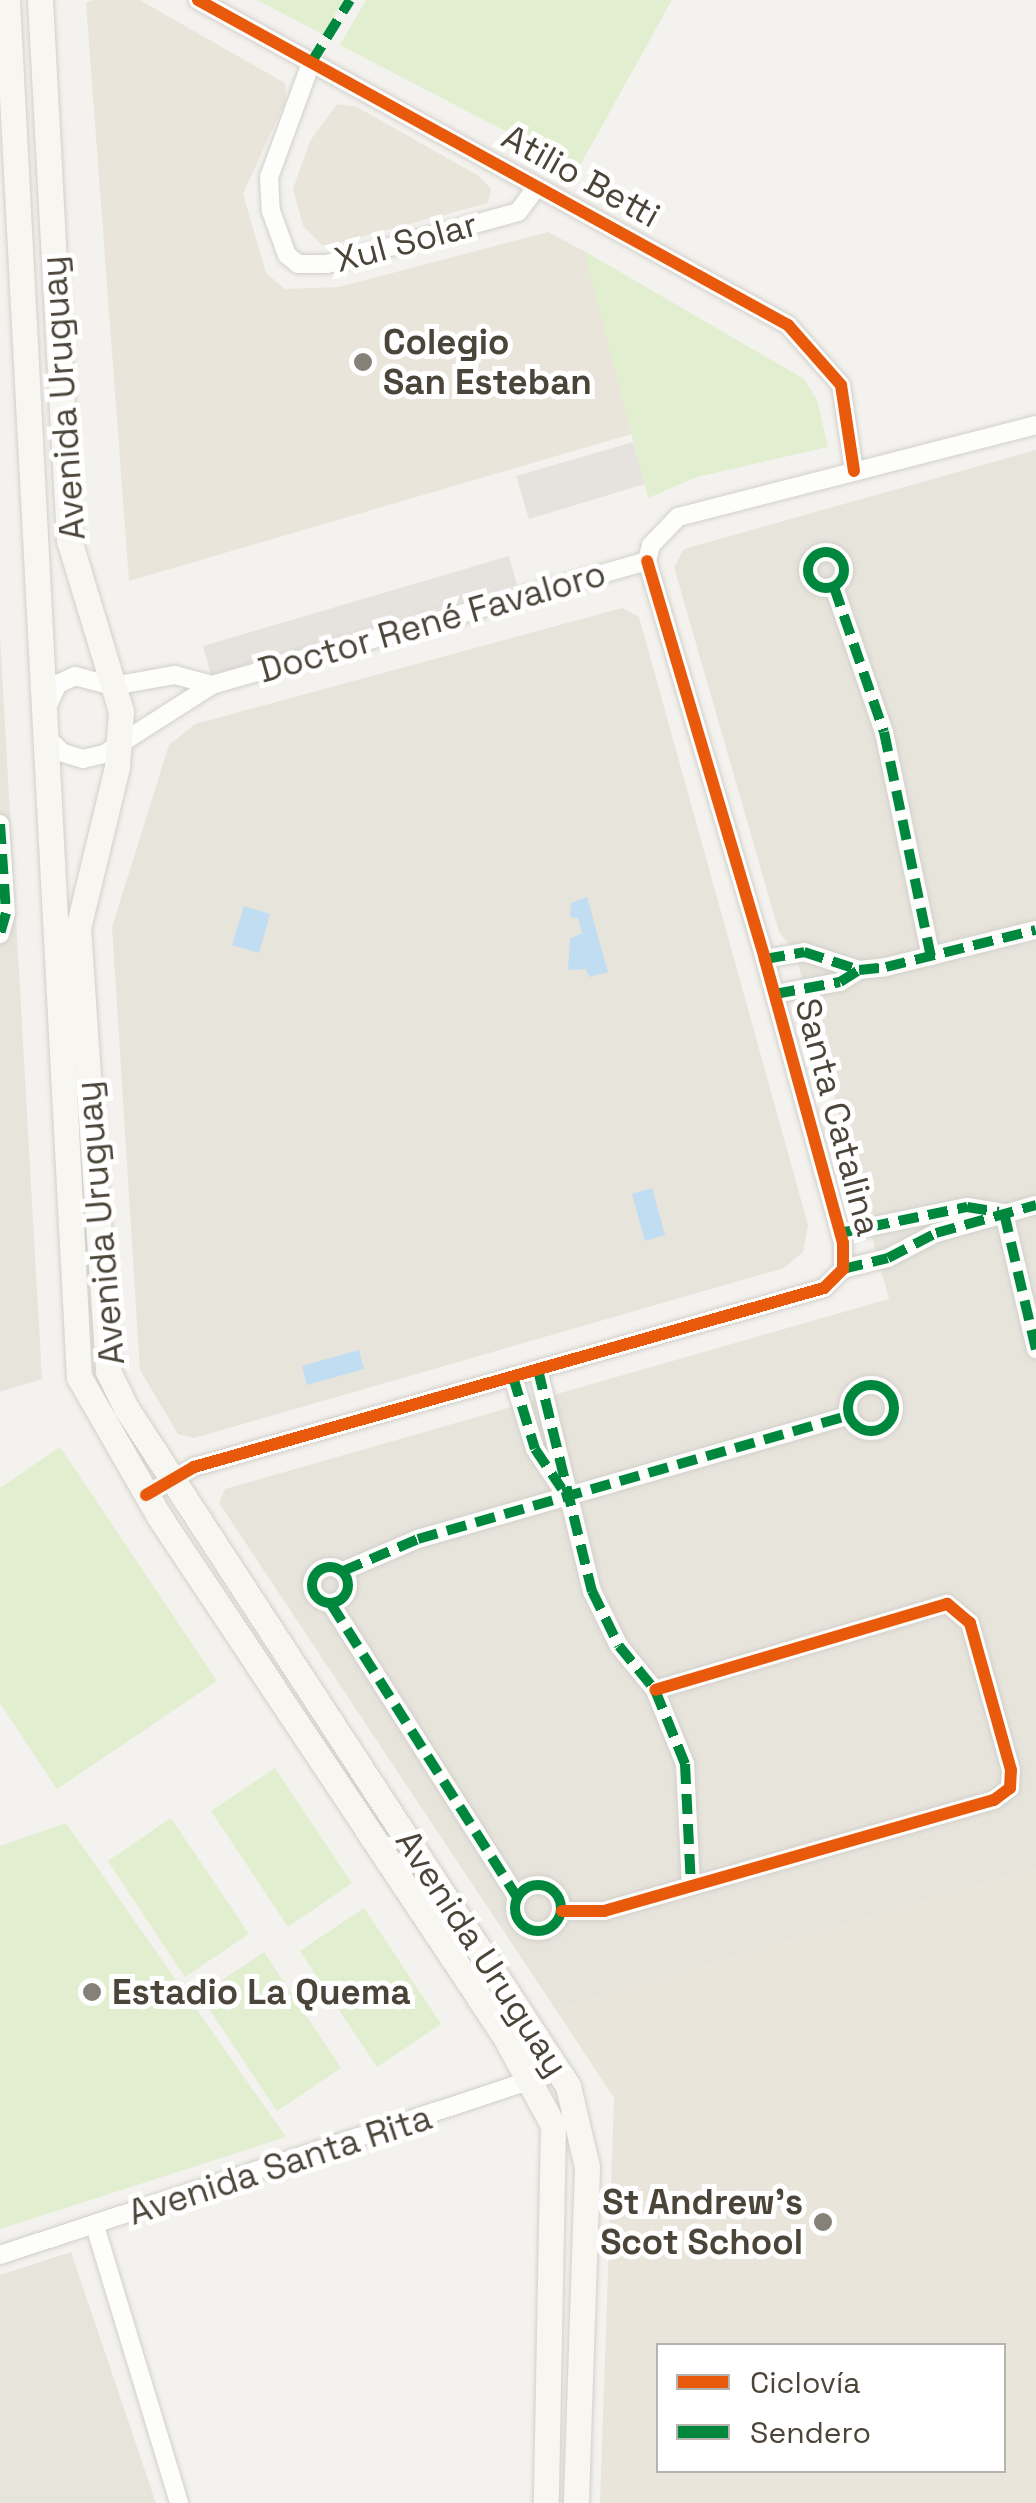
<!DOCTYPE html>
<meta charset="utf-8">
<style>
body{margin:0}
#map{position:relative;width:1036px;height:2503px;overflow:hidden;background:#f4f2ee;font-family:"Space Grotesk",sans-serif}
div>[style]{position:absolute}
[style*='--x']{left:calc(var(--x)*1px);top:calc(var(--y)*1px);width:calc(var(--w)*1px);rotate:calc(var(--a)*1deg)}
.residential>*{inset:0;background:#e7e4dc}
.education>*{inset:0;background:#eae5da}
.green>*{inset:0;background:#e1eecf}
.parking>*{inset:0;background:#e6e3df}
.water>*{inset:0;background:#c0ddf1}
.roads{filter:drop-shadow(0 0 2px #d2d0cb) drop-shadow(0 0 2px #d2d0cb)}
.minor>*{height:18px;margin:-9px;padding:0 9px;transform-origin:9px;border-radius:9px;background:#fdfdfc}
.minor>.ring{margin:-9px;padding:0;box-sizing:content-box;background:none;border:18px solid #fdfdfc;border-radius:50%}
.secondary>*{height:25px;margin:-12.5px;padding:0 12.5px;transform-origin:12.5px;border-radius:12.5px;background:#f7f6f1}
.quiet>*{height:10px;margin-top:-5px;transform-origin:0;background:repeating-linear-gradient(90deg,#00873e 0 20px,transparent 0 30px)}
.quiet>.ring{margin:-5px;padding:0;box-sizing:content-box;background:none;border:10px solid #00873e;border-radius:50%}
.cycleway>*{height:12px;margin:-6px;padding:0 6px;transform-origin:6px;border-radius:6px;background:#e8590c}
.dots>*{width:28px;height:28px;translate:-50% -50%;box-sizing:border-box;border:5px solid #fff;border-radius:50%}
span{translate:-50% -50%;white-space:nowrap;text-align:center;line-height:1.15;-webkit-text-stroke:10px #fff;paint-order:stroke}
.street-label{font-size:35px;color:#4b4439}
.poi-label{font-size:35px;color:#4b4439;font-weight:700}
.left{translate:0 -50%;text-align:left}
.right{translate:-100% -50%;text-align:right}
.legend{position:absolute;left:656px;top:2343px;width:350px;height:130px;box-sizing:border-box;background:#fff;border:2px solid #b7b4b0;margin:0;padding:12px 18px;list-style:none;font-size:30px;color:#4b4439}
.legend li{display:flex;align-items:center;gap:20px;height:50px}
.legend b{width:50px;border:2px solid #b7b4b0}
</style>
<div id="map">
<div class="residential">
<div style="clip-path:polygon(1036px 450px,1036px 1869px,556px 2010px,219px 1503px,225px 1489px,889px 1299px,795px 953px,779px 932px,674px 567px,684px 549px)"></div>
<div style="clip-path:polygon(622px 608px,639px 617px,808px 1225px,803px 1252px,784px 1268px,194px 1438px,178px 1434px,140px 1370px,112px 927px,169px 745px,195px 724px)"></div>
<div style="clip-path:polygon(0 636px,42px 1379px,0 1392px)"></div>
<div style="clip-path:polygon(71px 2252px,156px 2503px,0 2503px,0 2275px)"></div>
</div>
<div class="education">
<div style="clip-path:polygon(93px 0,140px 0,285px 83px,286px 100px,243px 194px,266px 273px,285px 289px,339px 287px,548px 232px,584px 251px,635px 433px,129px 581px,86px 3px)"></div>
<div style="clip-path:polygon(337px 104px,357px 107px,479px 176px,491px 189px,488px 203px,324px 247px,303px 226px,293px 189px,310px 141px)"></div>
<div style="clip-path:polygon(evenodd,1036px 1869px,1036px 2503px,600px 2503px,614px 2098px,556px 2010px,1036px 1869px,658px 2346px,1004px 2346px,1004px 2470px,658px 2470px,658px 2346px)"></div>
</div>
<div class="green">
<div style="clip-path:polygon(257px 0,343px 0,324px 35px)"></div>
<div style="clip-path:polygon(366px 0,672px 0,578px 169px,340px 45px)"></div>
<div style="clip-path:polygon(584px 251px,804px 379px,817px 400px,828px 447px,697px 477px,648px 498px)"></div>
<div style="clip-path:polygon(60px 1447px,217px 1681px,57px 1789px,0 1703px,0 1488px)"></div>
<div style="clip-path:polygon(275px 1768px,352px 1883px,288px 1927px,211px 1811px)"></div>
<div style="clip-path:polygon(171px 1818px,249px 1934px,185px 1977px,108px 1861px)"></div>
<div style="clip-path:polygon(66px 1823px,286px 2137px,0 2229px,0 1846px)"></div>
<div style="clip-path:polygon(364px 1908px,441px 2024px,377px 2067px,300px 1951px)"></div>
<div style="clip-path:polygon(264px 1952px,341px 2068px,277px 2111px,200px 1995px)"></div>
</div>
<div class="parking">
<div style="clip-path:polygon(633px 442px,645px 484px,529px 519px,516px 476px)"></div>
<div style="clip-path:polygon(509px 556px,517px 585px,211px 675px,203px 646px)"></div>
</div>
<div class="water">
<div style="clip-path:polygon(587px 897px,608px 972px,589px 977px,586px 969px,568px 970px,570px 939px,582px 933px,578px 918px,570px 917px,571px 903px)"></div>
<div style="clip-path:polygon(244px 906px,270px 914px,259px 953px,232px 945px)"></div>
<div style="clip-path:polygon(652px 1188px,665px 1235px,645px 1241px,632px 1194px)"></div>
<div style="clip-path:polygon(359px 1350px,364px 1369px,307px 1385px,302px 1366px)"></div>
</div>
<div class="roads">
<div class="minor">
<div style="--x:198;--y:0;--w:674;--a:28.85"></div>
<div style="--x:788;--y:325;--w:80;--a:48.5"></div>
<div style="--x:841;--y:385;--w:87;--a:81.4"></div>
<div style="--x:311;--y:63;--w:121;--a:110.2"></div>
<div style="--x:269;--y:177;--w:34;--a:87"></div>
<div style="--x:271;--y:211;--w:47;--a:70"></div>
<div style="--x:287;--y:255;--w:14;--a:39"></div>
<div style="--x:298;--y:264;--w:29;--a:0"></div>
<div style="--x:327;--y:264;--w:198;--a:-15.2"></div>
<div style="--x:518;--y:212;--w:31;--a:-53"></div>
<div class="ring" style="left:808px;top:552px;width:18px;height:18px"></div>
<div style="--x:647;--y:561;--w:16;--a:-76"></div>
<div style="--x:651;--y:545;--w:39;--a:-46"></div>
<div style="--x:678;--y:517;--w:370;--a:-14.4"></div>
<div style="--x:834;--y:587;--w:153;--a:71"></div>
<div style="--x:884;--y:732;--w:229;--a:78.2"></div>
<div style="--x:175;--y:675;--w:38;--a:15"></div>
<div style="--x:212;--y:685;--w:128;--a:147.4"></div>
<div style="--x:104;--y:754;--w:22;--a:167"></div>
<div style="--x:83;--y:759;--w:21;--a:-163"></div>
<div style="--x:63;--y:753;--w:21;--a:-137"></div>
<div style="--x:48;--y:739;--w:22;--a:-106"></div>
<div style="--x:42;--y:718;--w:38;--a:-65"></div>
<div style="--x:58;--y:684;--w:19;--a:-25"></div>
<div style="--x:75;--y:676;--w:39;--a:15"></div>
<div style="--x:113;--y:686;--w:63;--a:-10.1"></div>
<div style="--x:212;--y:685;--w:452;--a:-15.9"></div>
<div style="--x:0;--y:824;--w:89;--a:86.1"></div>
<div style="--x:6;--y:913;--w:22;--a:106"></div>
<div style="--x:765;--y:959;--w:40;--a:-10"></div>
<div style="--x:804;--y:952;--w:58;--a:18.1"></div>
<div style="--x:859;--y:970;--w:27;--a:-6"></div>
<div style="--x:886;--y:967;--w:154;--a:-13.9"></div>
<div style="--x:775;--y:994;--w:66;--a:-10.5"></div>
<div style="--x:840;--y:982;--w:22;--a:-32"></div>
<div style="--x:1004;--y:1213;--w:140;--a:76.8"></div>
<div style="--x:840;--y:1233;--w:130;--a:-11.6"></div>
<div style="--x:967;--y:1207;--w:32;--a:9"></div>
<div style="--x:843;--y:1269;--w:46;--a:-13.7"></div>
<div style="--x:888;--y:1258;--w:54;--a:-27.5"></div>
<div style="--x:936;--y:1233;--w:104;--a:-15.6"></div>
<div style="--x:538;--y:1370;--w:228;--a:76.3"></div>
<div style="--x:592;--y:1591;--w:61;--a:63.9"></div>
<div style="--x:619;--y:1646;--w:57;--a:50.7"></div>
<div style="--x:655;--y:1690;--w:80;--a:67.9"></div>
<div style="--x:685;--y:1764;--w:122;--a:87.2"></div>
<div style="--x:513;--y:1377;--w:75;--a:73"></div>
<div style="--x:535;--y:1449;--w:52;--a:56"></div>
<div class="ring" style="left:848px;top:1385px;width:28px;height:28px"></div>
<div style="--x:146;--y:1495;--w:56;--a:-30.3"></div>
<div style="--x:194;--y:1467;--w:655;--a:-15.86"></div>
<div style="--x:824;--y:1288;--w:27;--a:-45"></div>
<div style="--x:843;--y:1269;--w:26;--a:-90"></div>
<div style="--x:843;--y:1243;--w:295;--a:-105.4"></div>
<div style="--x:765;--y:959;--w:415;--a:-106.5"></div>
<div class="ring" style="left:312px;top:1567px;width:18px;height:18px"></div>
<div style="--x:343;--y:1571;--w:82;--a:-23.1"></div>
<div style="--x:418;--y:1539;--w:447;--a:-16"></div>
<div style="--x:331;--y:1604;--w:347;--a:57.6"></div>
<div class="ring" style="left:515px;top:1885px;width:28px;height:28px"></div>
<div style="--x:562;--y:1911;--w:42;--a:0"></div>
<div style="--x:604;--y:1911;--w:405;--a:-15.9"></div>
<div style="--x:994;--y:1800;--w:20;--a:-37"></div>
<div style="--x:1010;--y:1788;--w:18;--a:-87"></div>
<div style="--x:1011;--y:1770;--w:153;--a:-105.6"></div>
<div style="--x:970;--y:1623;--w:30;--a:-140"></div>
<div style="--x:947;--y:1604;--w:304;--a:163.6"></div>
<div style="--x:95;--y:2226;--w:289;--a:73.1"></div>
<div style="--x:0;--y:2255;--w:589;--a:-18.22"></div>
</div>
<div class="secondary">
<div style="--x:7;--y:0;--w:1379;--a:87.01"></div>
<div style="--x:79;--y:1377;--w:160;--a:60.1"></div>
<div style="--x:159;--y:1516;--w:623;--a:56.39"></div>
<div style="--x:504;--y:2035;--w:102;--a:61.4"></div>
<div style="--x:553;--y:2125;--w:378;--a:91.1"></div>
<div style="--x:40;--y:0;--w:541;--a:86.93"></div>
<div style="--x:69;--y:540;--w:179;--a:73.1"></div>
<div style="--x:121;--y:711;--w:56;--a:94.1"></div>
<div style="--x:117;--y:767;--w:166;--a:103.6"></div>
<div style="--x:78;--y:928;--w:444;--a:86.1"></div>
<div style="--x:108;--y:1371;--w:41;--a:64.1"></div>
<div style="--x:126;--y:1408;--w:809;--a:56.9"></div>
<div style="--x:568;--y:2086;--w:83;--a:76.8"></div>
<div style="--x:587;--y:2167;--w:336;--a:91.9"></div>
</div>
</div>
<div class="quiet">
<div style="--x:311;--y:63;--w:74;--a:-58.2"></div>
<div class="ring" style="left:808px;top:552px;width:26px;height:26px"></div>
<div style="--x:834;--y:587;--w:153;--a:71"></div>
<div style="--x:884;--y:732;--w:229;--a:78.2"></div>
<div style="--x:0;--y:824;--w:89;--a:86.1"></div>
<div style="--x:6;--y:913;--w:22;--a:106"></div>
<div style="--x:765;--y:959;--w:40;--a:-10"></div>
<div style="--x:804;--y:952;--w:58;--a:18.1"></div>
<div style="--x:859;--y:970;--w:27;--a:-6"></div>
<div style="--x:886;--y:967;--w:154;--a:-13.9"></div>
<div style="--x:775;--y:994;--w:66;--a:-10.5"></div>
<div style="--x:840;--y:982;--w:22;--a:-32"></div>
<div style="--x:1004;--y:1213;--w:140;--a:76.8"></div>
<div style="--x:840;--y:1233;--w:130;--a:-11.6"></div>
<div style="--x:967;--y:1207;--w:32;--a:9"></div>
<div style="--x:843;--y:1269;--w:46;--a:-13.7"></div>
<div style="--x:888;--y:1258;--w:54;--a:-27.5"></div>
<div style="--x:936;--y:1233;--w:104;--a:-15.6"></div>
<div style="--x:538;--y:1370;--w:228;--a:76.3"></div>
<div style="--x:592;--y:1591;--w:61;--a:63.9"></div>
<div style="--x:619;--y:1646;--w:57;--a:50.7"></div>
<div style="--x:655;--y:1690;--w:80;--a:67.9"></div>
<div style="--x:685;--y:1764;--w:122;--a:87.2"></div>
<div style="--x:513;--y:1377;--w:75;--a:73"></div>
<div style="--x:535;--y:1449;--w:48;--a:56"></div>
<div class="ring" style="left:848px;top:1385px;width:36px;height:36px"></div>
<div class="ring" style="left:312px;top:1567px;width:26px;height:26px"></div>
<div style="--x:343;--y:1571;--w:82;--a:-23.1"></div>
<div style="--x:418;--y:1539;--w:447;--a:-16"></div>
<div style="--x:331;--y:1604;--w:347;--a:57.6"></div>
<div class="ring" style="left:515px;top:1885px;width:36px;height:36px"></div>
</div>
<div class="cycleway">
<div style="--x:198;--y:0;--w:674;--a:28.85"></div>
<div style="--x:788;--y:325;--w:80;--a:48.5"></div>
<div style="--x:841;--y:385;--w:87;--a:81.4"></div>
<div style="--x:146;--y:1495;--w:56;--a:-30.3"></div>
<div style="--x:194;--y:1467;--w:655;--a:-15.86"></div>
<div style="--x:824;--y:1288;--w:27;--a:-45"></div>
<div style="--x:843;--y:1269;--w:26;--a:-90"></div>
<div style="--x:843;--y:1243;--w:295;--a:-105.4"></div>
<div style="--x:765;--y:959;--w:415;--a:-106.5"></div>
<div style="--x:562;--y:1911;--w:42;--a:0"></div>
<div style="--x:604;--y:1911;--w:405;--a:-15.9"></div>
<div style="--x:994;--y:1800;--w:20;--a:-37"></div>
<div style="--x:1010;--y:1788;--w:18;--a:-87"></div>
<div style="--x:1011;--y:1770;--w:153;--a:-105.6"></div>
<div style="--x:970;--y:1623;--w:30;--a:-140"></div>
<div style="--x:947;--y:1604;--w:304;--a:163.6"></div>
</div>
<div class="dots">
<div style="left:363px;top:362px;background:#868178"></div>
<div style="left:92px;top:1992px;background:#868178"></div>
<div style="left:823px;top:2222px;background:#868178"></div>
</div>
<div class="street-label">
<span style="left:581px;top:176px;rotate:29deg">Atilio Betti</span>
<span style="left:406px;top:242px;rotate:-15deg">Xul Solar</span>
<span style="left:63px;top:398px;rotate:-94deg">Avenida Uruguay</span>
<span style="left:432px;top:622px;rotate:-16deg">Doctor René Favaloro</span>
<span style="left:838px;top:1117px;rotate:75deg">Santa Catalina</span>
<span style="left:100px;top:1223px;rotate:-95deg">Avenida Uruguay</span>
<span style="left:482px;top:1953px;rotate:57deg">Avenida Uruguay</span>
<span style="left:280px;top:2165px;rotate:-18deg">Avenida Santa Rita</span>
</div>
<div class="poi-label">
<span class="left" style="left:383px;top:362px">Colegio<br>San Esteban</span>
<span class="left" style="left:112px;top:1992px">Estadio La Quema</span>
<span class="right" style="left:803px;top:2222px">St Andrew's<br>Scot School</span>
</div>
<ul class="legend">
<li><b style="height:12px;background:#e8590c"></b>Ciclovía</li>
<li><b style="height:12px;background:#00873e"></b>Sendero</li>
</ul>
</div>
